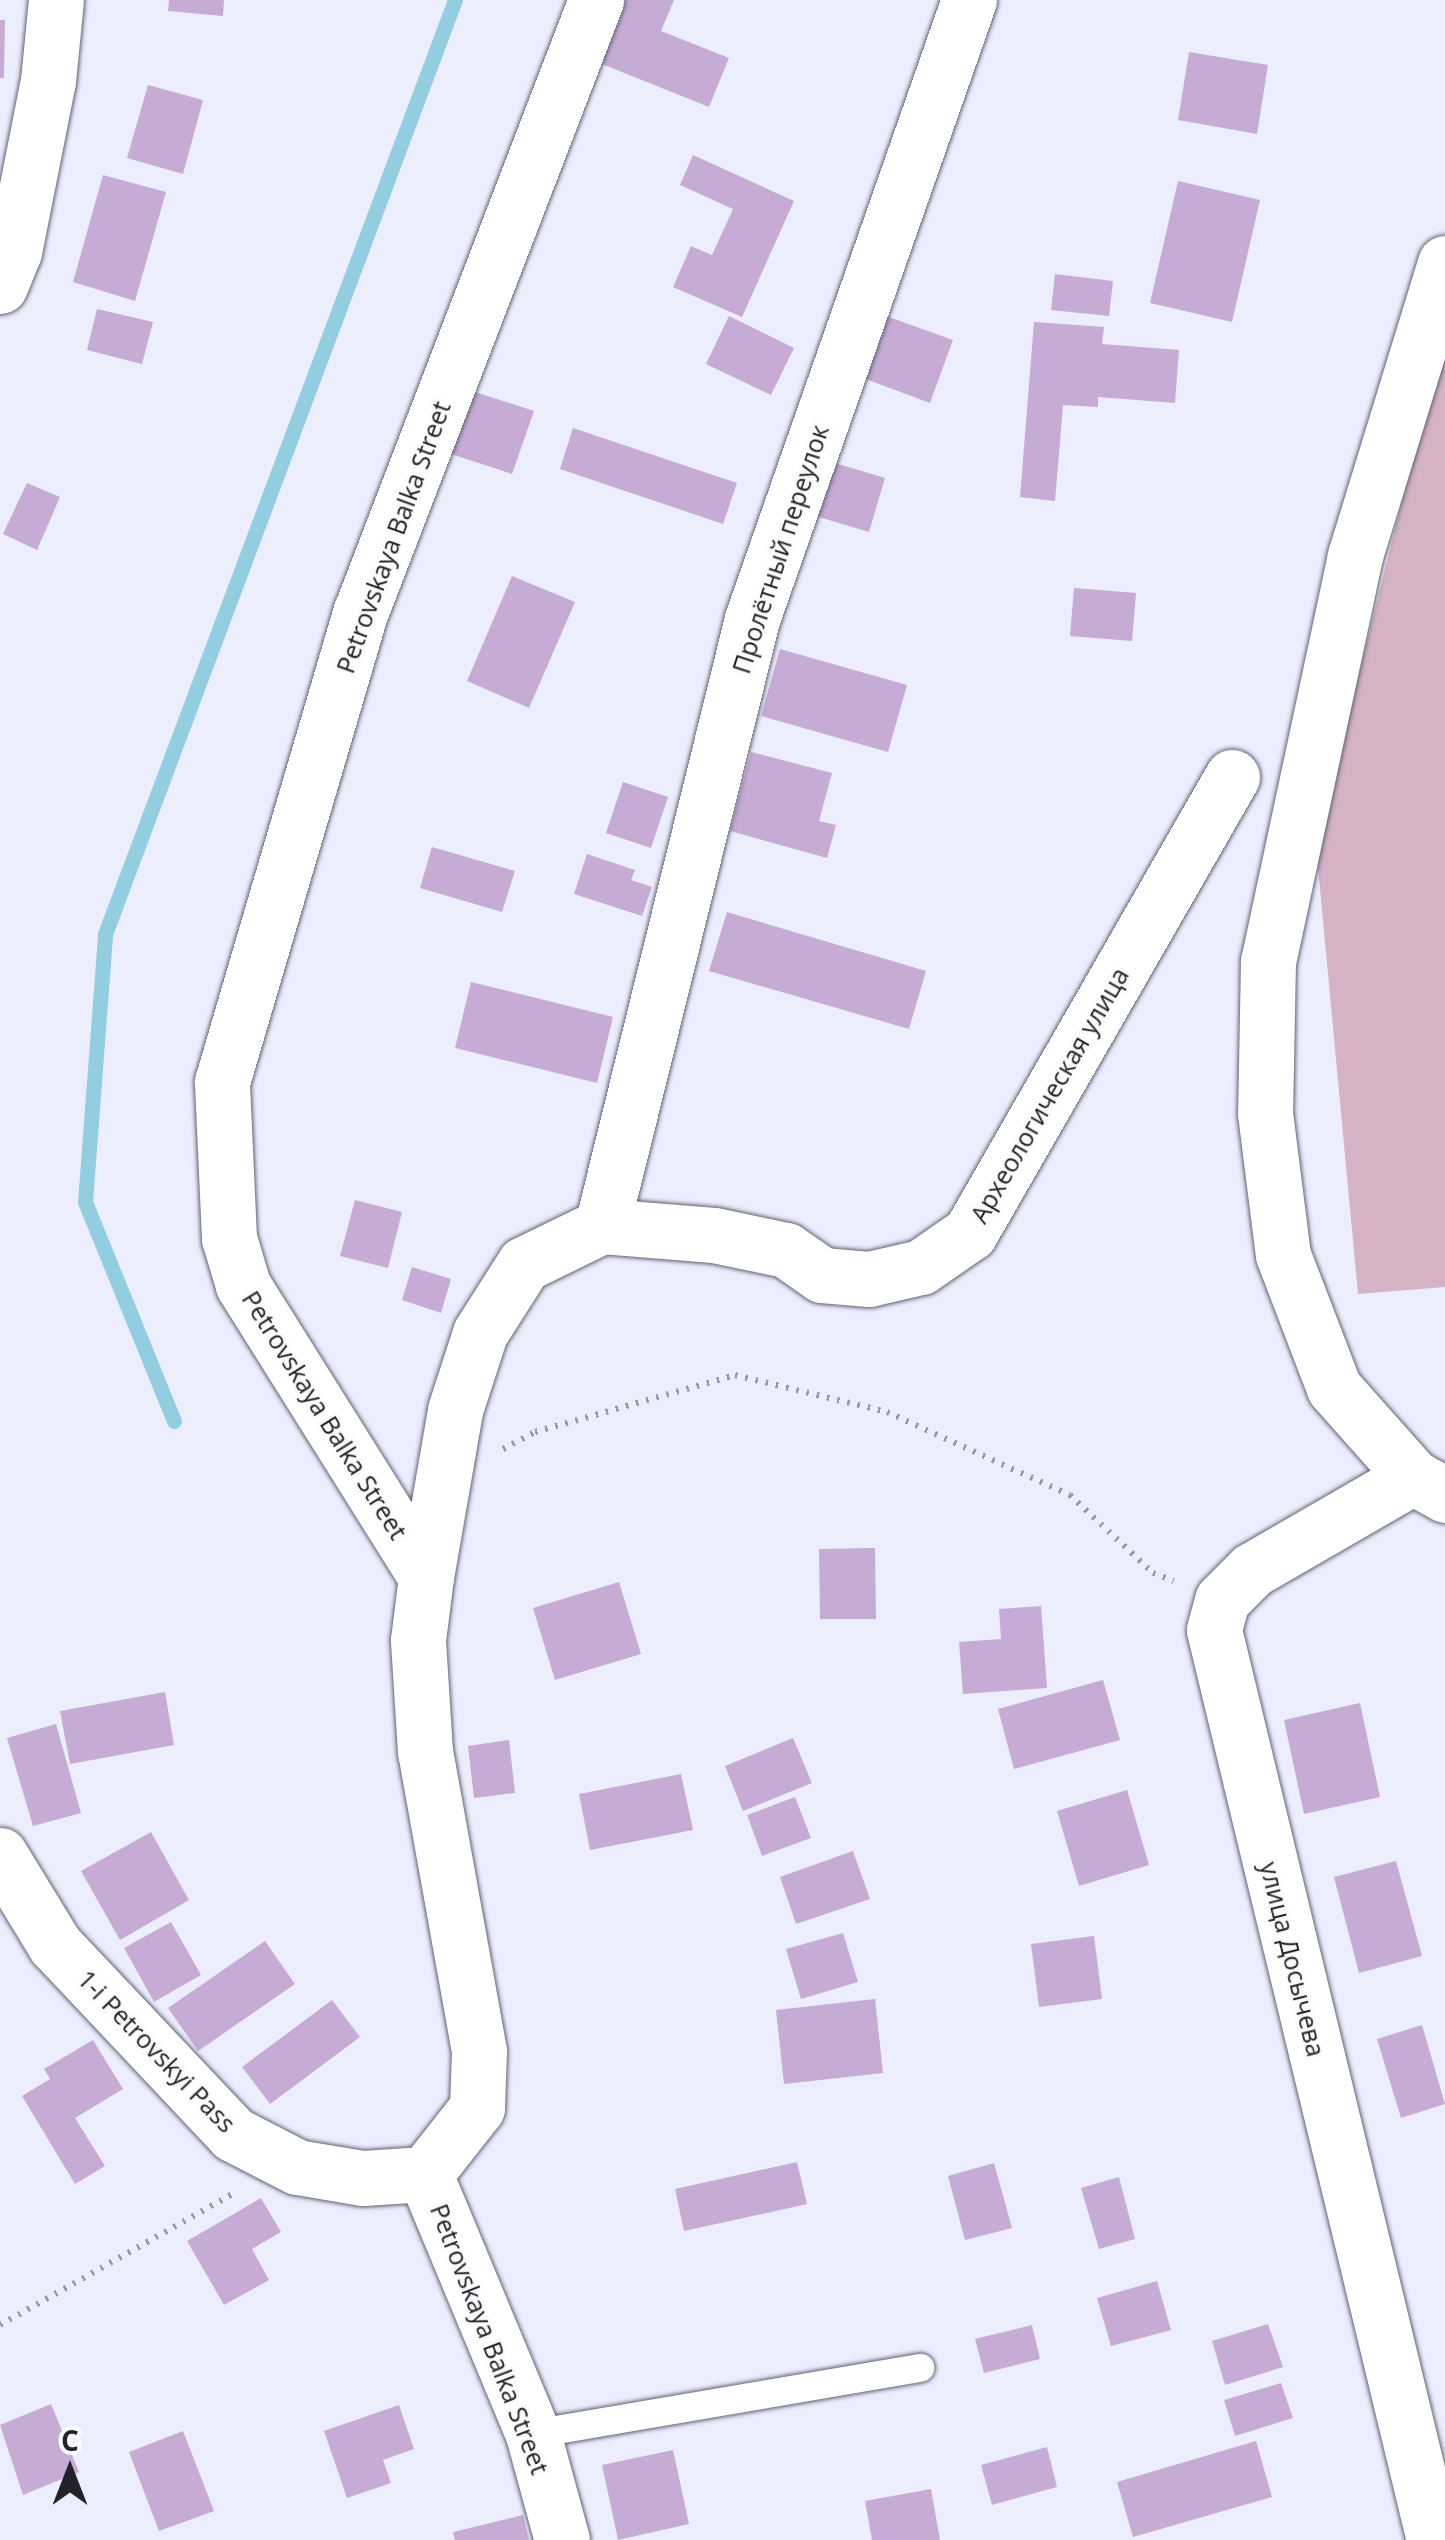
<!DOCTYPE html>
<meta charset="utf-8">
<style>
body{margin:0}
#map{position:relative;width:1445px;height:2540px;overflow:hidden;background:#eceefe;font-family:"Open Sans",sans-serif}
div>[style]{position:absolute}
[style*='--x']{left:calc(var(--x)*1px);top:calc(var(--y)*1px);width:calc(var(--w)*1px);rotate:calc(var(--a)*1deg)}
.green>*{inset:0;background:#d5b2c4}
.stream>*{height:15px;margin:-7.5px;padding:0 7.5px;transform-origin:7.5px;border-radius:7.5px;background:#92cee0}
.building>*{inset:0;background:#c6abd5}
.path>*{height:6px;margin-top:-3px;transform-origin:0;background:repeating-linear-gradient(90deg,#9899a5 0 2.5px,transparent 0 10.5px)}
.roads{filter:drop-shadow(0 0 2px #616373) drop-shadow(0 0 2px #616373)}
.lane>*{height:28px;margin:-14px;padding:0 14px;transform-origin:14px;border-radius:14px;background:#fff}
.street>*{height:55px;margin:-27.5px;padding:0 27.5px;transform-origin:27.5px;border-radius:27.5px;background:#fff}
span{translate:-50% -50%;white-space:nowrap;text-align:center;line-height:1.15;-webkit-text-stroke:8px #fcfcfc;paint-order:stroke}
.street-label{font-size:25px;color:#222229}
.north{position:absolute;left:20px;top:2420px;width:100px;height:100px;-webkit-text-stroke:8px #fcfcfc;paint-order:stroke;rotate:0deg;font-size:28px;font-weight:700;line-height:40px;text-align:center;color:#222229}
.north::after{content:'';display:block;margin:auto;width:35px;height:45px;background:#222229;clip-path:polygon(50% 0,100% 100%,50% 72%,0 100%)}
</style>
<div id="map">
<div class="green">
<div style="clip-path:polygon(1445px 329px,1445px 1287px,1358px 1294px,1316px 846px)"></div>
</div>
<div class="stream">
<div style="--x:174;--y:1421;--w:236;--a:-112.1"></div>
<div style="--x:85;--y:1202;--w:269;--a:-85.7"></div>
<div style="--x:105;--y:934;--w:997;--a:-69.46"></div>
</div>
<div class="building">
<div style="clip-path:polygon(169px 0,224px 0,223px 16px,168px 11px)"></div>
<div style="clip-path:polygon(623px 0,674px 0,661px 31px,729px 58px,709px 107px,597px 62px)"></div>
<div style="clip-path:polygon(0 20px,5px 20px,4px 78px,0 78px)"></div>
<div style="clip-path:polygon(1189px 52px,1268px 65px,1257px 134px,1178px 120px)"></div>
<div style="clip-path:polygon(148px 85px,203px 100px,183px 174px,127px 158px)"></div>
<div style="clip-path:polygon(693px 155px,794px 201px,742px 317px,673px 287px,691px 246px,712px 255px,733px 209px,680px 185px)"></div>
<div style="clip-path:polygon(103px 175px,166px 192px,135px 301px,73px 282px)"></div>
<div style="clip-path:polygon(1178px 181px,1260px 200px,1232px 322px,1150px 303px)"></div>
<div style="clip-path:polygon(1055px 274px,1113px 281px,1109px 316px,1051px 310px)"></div>
<div style="clip-path:polygon(97px 309px,153px 322px,142px 364px,87px 350px)"></div>
<div style="clip-path:polygon(729px 316px,794px 348px,771px 395px,706px 364px)"></div>
<div style="clip-path:polygon(886px 316px,953px 340px,930px 403px,863px 378px)"></div>
<div style="clip-path:polygon(1034px 322px,1104px 327px,1102px 344px,1179px 350px,1175px 403px,1098px 397px,1098px 407px,1063px 405px,1055px 501px,1020px 497px)"></div>
<div style="clip-path:polygon(472px 391px,534px 411px,512px 474px,451px 454px)"></div>
<div style="clip-path:polygon(573px 428px,737px 483px,723px 524px,560px 469px)"></div>
<div style="clip-path:polygon(818px 458px,885px 478px,869px 532px,802px 512px)"></div>
<div style="clip-path:polygon(27px 483px,60px 497px,37px 550px,3px 534px)"></div>
<div style="clip-path:polygon(512px 576px,575px 602px,529px 708px,467px 681px)"></div>
<div style="clip-path:polygon(1074px 588px,1136px 593px,1132px 641px,1070px 636px)"></div>
<div style="clip-path:polygon(780px 649px,907px 685px,888px 752px,761px 716px)"></div>
<div style="clip-path:polygon(751px 752px,832px 773px,819px 821px,836px 825px,827px 858px,730px 831px)"></div>
<div style="clip-path:polygon(623px 782px,668px 797px,651px 848px,606px 833px)"></div>
<div style="clip-path:polygon(432px 847px,515px 871px,502px 912px,420px 888px)"></div>
<div style="clip-path:polygon(587px 854px,635px 870px,631px 880px,652px 887px,642px 916px,574px 894px)"></div>
<div style="clip-path:polygon(727px 912px,926px 971px,909px 1029px,709px 971px)"></div>
<div style="clip-path:polygon(471px 982px,613px 1017px,597px 1083px,455px 1048px)"></div>
<div style="clip-path:polygon(355px 1200px,402px 1212px,388px 1268px,340px 1256px)"></div>
<div style="clip-path:polygon(412px 1267px,451px 1279px,441px 1313px,402px 1300px)"></div>
<div style="clip-path:polygon(875px 1548px,876px 1619px,820px 1619px,819px 1549px)"></div>
<div style="clip-path:polygon(619px 1582px,641px 1654px,555px 1680px,533px 1608px)"></div>
<div style="clip-path:polygon(1041px 1606px,1047px 1688px,963px 1694px,959px 1642px,1001px 1639px,999px 1609px)"></div>
<div style="clip-path:polygon(1103px 1680px,1120px 1740px,1014px 1769px,998px 1709px)"></div>
<div style="clip-path:polygon(165px 1692px,174px 1745px,70px 1764px,60px 1711px)"></div>
<div style="clip-path:polygon(1360px 1703px,1380px 1797px,1304px 1814px,1284px 1720px)"></div>
<div style="clip-path:polygon(56px 1724px,81px 1813px,33px 1826px,7px 1738px)"></div>
<div style="clip-path:polygon(793px 1738px,812px 1783px,743px 1811px,725px 1766px)"></div>
<div style="clip-path:polygon(509px 1740px,515px 1793px,474px 1798px,468px 1746px)"></div>
<div style="clip-path:polygon(681px 1774px,693px 1830px,590px 1850px,579px 1794px)"></div>
<div style="clip-path:polygon(1127px 1790px,1149px 1865px,1079px 1886px,1057px 1811px)"></div>
<div style="clip-path:polygon(795px 1797px,811px 1838px,762px 1856px,747px 1815px)"></div>
<div style="clip-path:polygon(151px 1832px,189px 1900px,120px 1940px,81px 1871px)"></div>
<div style="clip-path:polygon(853px 1851px,870px 1899px,796px 1924px,780px 1877px)"></div>
<div style="clip-path:polygon(1396px 1861px,1422px 1956px,1359px 1973px,1334px 1877px)"></div>
<div style="clip-path:polygon(171px 1922px,201px 1975px,154px 2002px,124px 1948px)"></div>
<div style="clip-path:polygon(843px 1933px,858px 1982px,801px 1999px,786px 1949px)"></div>
<div style="clip-path:polygon(1094px 1936px,1102px 1999px,1039px 2007px,1031px 1944px)"></div>
<div style="clip-path:polygon(265px 1941px,295px 1984px,198px 2051px,168px 2008px)"></div>
<div style="clip-path:polygon(875px 1999px,883px 2073px,784px 2084px,776px 2010px)"></div>
<div style="clip-path:polygon(332px 2000px,360px 2037px,270px 2104px,242px 2067px)"></div>
<div style="clip-path:polygon(1422px 2025px,1445px 2104px,1401px 2118px,1377px 2039px)"></div>
<div style="clip-path:polygon(93px 2040px,123px 2089px,75px 2118px,105px 2166px,75px 2184px,22px 2096px,50px 2079px,44px 2069px)"></div>
<div style="clip-path:polygon(797px 2162px,807px 2204px,684px 2231px,675px 2189px)"></div>
<div style="clip-path:polygon(994px 2163px,1012px 2228px,965px 2240px,948px 2176px)"></div>
<div style="clip-path:polygon(1119px 2177px,1135px 2239px,1099px 2249px,1081px 2188px)"></div>
<div style="clip-path:polygon(261px 2198px,281px 2232px,252px 2249px,269px 2280px,224px 2305px,187px 2241px)"></div>
<div style="clip-path:polygon(1157px 2281px,1171px 2330px,1111px 2346px,1097px 2298px)"></div>
<div style="clip-path:polygon(1268px 2324px,1283px 2367px,1225px 2385px,1212px 2341px)"></div>
<div style="clip-path:polygon(1032px 2325px,1040px 2359px,984px 2373px,975px 2339px)"></div>
<div style="clip-path:polygon(1281px 2383px,1293px 2418px,1235px 2436px,1224px 2400px)"></div>
<div style="clip-path:polygon(51px 2404px,79px 2472px,23px 2495px,0 2425px)"></div>
<div style="clip-path:polygon(399px 2405px,414px 2449px,383px 2460px,391px 2483px,347px 2498px,324px 2431px)"></div>
<div style="clip-path:polygon(183px 2431px,214px 2511px,159px 2531px,129px 2452px)"></div>
<div style="clip-path:polygon(1256px 2441px,1272px 2497px,1133px 2537px,1117px 2482px)"></div>
<div style="clip-path:polygon(1047px 2447px,1057px 2487px,992px 2505px,981px 2465px)"></div>
<div style="clip-path:polygon(673px 2450px,689px 2524px,618px 2540px,602px 2465px)"></div>
<div style="clip-path:polygon(931px 2489px,940px 2540px,872px 2540px,865px 2501px)"></div>
<div style="clip-path:polygon(523px 2515px,529px 2540px,455px 2540px,453px 2532px)"></div>
</div>
<div class="path">
<div style="--x:503;--y:1449;--w:36;--a:-28"></div>
<div style="--x:535;--y:1432;--w:208;--a:-15.9"></div>
<div style="--x:735;--y:1375;--w:156;--a:13.7"></div>
<div style="--x:887;--y:1412;--w:201;--a:24.4"></div>
<div style="--x:1070;--y:1495;--w:114;--a:43.2"></div>
<div style="--x:1153;--y:1573;--w:22;--a:21"></div>
<div style="--x:0;--y:2325;--w:269;--a:-29.4"></div>
</div>
<div class="roads">
<div class="lane">
<div style="--x:533;--y:2434;--w:393;--a:-9.7"></div>
</div>
<div class="street">
<div style="--x:1445;--y:263;--w:307;--a:107.1"></div>
<div style="--x:1355;--y:556;--w:414;--a:102.1"></div>
<div style="--x:1268;--y:961;--w:152;--a:91.1"></div>
<div style="--x:1265;--y:1113;--w:143;--a:82.8"></div>
<div style="--x:1283;--y:1255;--w:142;--a:69"></div>
<div style="--x:1334;--y:1388;--w:119;--a:48.4"></div>
<div style="--x:1413;--y:1477;--w:37;--a:29"></div>
<div style="--x:0;--y:286;--w:37;--a:-68"></div>
<div style="--x:14;--y:252;--w:174;--a:-78.8"></div>
<div style="--x:48;--y:81;--w:81;--a:-84.4"></div>
<div style="--x:602;--y:1226;--w:625;--a:-76.12"></div>
<div style="--x:752;--y:619;--w:656;--a:-70.68"></div>
<div style="--x:1413;--y:1477;--w:186;--a:150"></div>
<div style="--x:1252;--y:1570;--w:42;--a:135"></div>
<div style="--x:1222;--y:1600;--w:31;--a:105"></div>
<div style="--x:1214;--y:1630;--w:936;--a:76.41"></div>
<div style="--x:426;--y:1577;--w:169;--a:-80.1"></div>
<div style="--x:455;--y:1410;--w:81;--a:-72"></div>
<div style="--x:480;--y:1333;--w:82;--a:-57.5"></div>
<div style="--x:524;--y:1264;--w:87;--a:-26"></div>
<div style="--x:602;--y:1226;--w:112;--a:4.6"></div>
<div style="--x:714;--y:1235;--w:74;--a:11.8"></div>
<div style="--x:786;--y:1250;--w:44;--a:34.8"></div>
<div style="--x:822;--y:1275;--w:47;--a:4.9"></div>
<div style="--x:869;--y:1279;--w:53;--a:-13"></div>
<div style="--x:921;--y:1267;--w:60;--a:-34.8"></div>
<div style="--x:970;--y:1233;--w:526;--a:-60.12"></div>
<div style="--x:0;--y:1855;--w:105;--a:58.6"></div>
<div style="--x:55;--y:1945;--w:260;--a:46.7"></div>
<div style="--x:233;--y:2134;--w:72;--a:27.3"></div>
<div style="--x:297;--y:2167;--w:67;--a:9.5"></div>
<div style="--x:363;--y:2178;--w:62;--a:-3.7"></div>
<div style="--x:562;--y:2540;--w:110;--a:-105.3"></div>
<div style="--x:533;--y:2434;--w:282;--a:-112.6"></div>
<div style="--x:425;--y:2174;--w:84;--a:-51.8"></div>
<div style="--x:477;--y:2108;--w:57;--a:-88"></div>
<div style="--x:479;--y:2051;--w:304;--a:-100.2"></div>
<div style="--x:425;--y:1752;--w:112;--a:-93.6"></div>
<div style="--x:418;--y:1640;--w:64;--a:-82.8"></div>
<div style="--x:426;--y:1577;--w:345;--a:-122.1"></div>
<div style="--x:243;--y:1285;--w:49;--a:-106.6"></div>
<div style="--x:229;--y:1238;--w:156;--a:-92.6"></div>
<div style="--x:222;--y:1082;--w:491;--a:-73.6"></div>
<div style="--x:361;--y:611;--w:655;--a:-68.96"></div>
</div>
</div>
<div class="street-label">
<span style="left:393px;top:537px;rotate:-70deg">Petrovskaya Balka Street</span>
<span style="left:780px;top:549px;rotate:-72deg">Пролётный переулок</span>
<span style="left:1049px;top:1095px;rotate:-60deg">Археологическая улица</span>
<span style="left:325px;top:1415px;rotate:58deg">Petrovskaya Balka Street</span>
<span style="left:1293px;top:1959px;rotate:76deg">улица Досычева</span>
<span style="left:157px;top:2051px;rotate:46deg">1-i Petrovskyi Pass</span>
<span style="left:490px;top:2339px;rotate:69deg">Petrovskaya Balka Street</span>
</div>
<div class="north">С</div>
</div>
